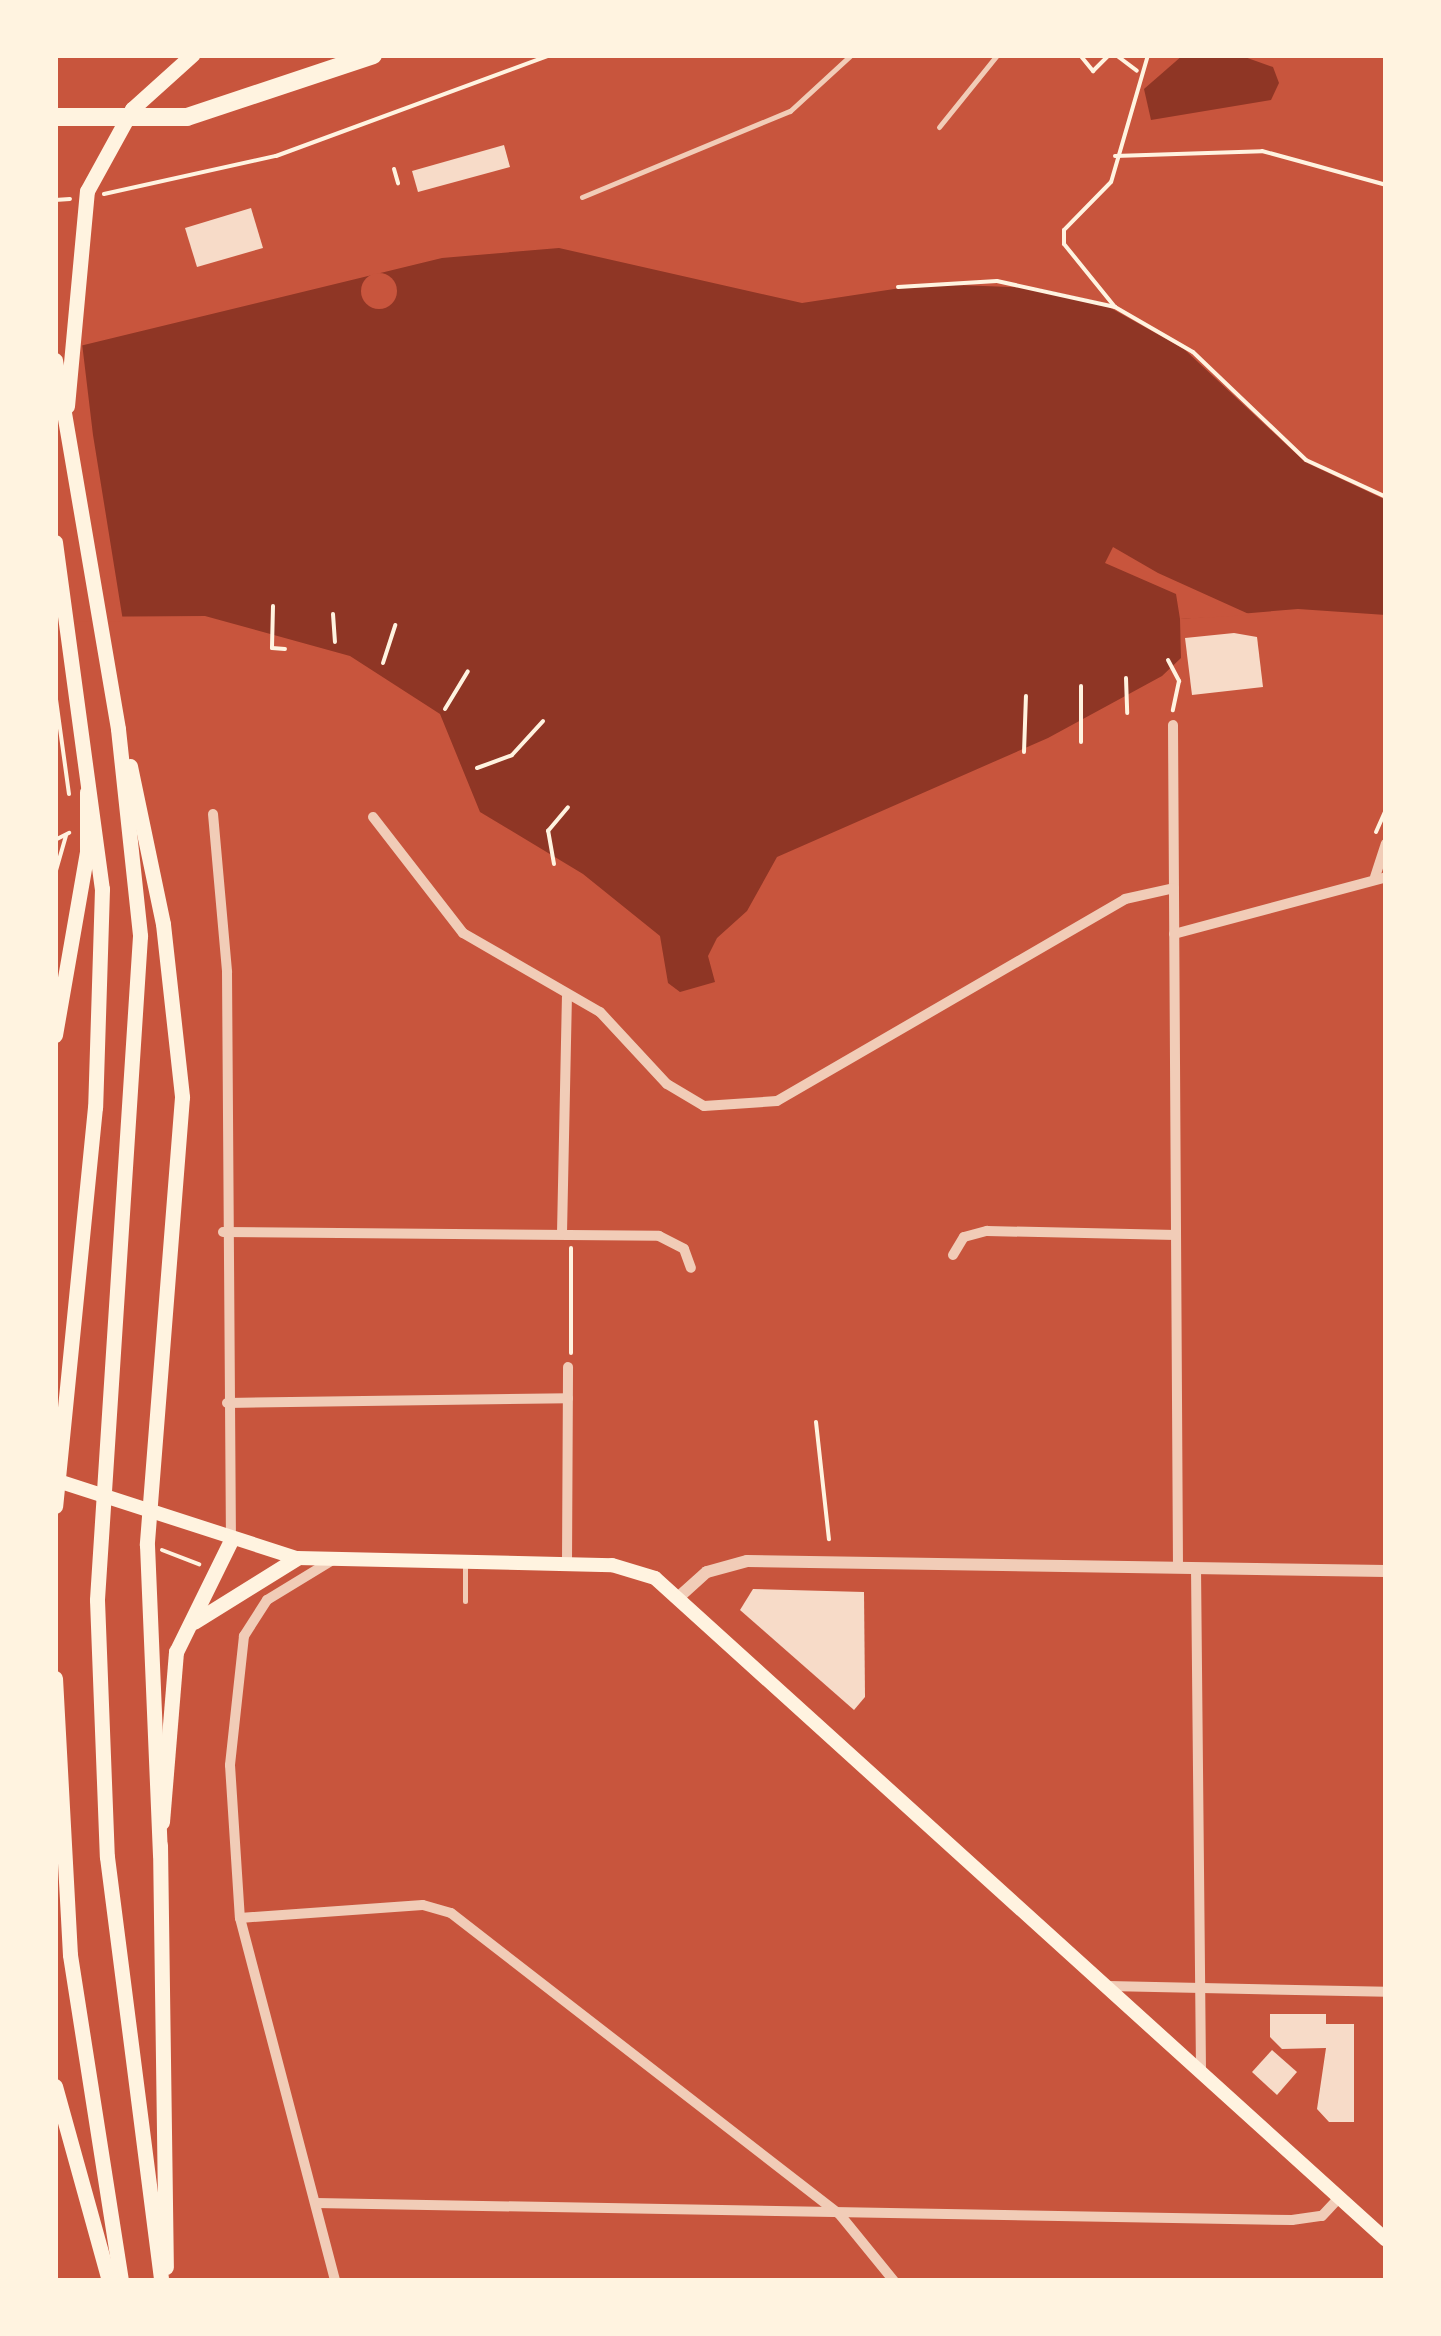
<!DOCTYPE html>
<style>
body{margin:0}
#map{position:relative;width:1441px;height:2336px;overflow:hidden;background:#c8553d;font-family:Signika,sans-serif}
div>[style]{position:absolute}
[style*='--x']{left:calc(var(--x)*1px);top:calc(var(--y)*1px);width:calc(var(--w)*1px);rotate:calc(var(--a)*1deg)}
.water>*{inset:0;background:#8f3625}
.pier>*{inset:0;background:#c8553d}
.round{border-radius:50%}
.building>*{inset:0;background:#f7dbc8}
.path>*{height:4px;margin:-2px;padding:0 2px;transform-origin:2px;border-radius:2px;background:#fff3e0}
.service>*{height:5px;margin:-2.5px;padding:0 2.5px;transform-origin:2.5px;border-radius:2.5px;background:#f1ccb7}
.minor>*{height:10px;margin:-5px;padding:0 5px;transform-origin:5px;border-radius:5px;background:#f1ccb7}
.tertiary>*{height:12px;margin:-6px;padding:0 6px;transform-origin:6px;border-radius:6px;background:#f1ccb7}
.secondary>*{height:14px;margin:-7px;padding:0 7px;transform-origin:7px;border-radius:7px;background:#fff3e0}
.primary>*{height:15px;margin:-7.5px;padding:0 7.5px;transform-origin:7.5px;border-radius:7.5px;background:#fff3e0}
.trunk>*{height:18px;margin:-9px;padding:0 9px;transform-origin:9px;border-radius:9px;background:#fff3e0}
span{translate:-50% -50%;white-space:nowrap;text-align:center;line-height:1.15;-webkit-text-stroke:9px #fff3e0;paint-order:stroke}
.frame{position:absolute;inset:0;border:58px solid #fff3e0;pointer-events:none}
</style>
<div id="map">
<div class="water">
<div style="clip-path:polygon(1183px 55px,1239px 55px,1273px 67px,1279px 83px,1271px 100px,1151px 120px,1144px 89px)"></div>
<div style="clip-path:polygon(559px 248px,802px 303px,927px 284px,1037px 288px,1100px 302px,1184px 349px,1305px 462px,1386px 500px,1386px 615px,1298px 609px,1180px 619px,1181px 658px,1162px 676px,1048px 738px,777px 857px,747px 911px,717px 938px,708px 956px,715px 982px,680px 992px,668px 983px,660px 936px,583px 874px,480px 812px,440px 714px,350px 656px,205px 616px,55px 617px,55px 352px,442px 258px)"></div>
</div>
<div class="pier">
<div class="round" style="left:361px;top:273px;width:36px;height:36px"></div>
<div style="clip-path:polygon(82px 343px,93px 435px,123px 621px,55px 622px,55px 347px)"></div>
<div style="clip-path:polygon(1113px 547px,1158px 573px,1251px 615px,1180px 619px,1176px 594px,1105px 563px)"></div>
</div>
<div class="building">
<div style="clip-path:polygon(504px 145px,510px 167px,418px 192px,412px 171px)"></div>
<div style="clip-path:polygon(251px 208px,263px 248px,197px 267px,185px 228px)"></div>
<div style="clip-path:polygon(1234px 633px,1257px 637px,1263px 687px,1192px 695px,1185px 638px)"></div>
<div style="clip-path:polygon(753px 1589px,864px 1592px,865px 1697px,854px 1710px,740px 1610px)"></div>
<div style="clip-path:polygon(1270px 2014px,1326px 2014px,1326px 2024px,1354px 2024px,1354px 2122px,1329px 2122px,1317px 2109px,1326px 2048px,1282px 2049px,1270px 2037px)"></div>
<div style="clip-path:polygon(1272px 2050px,1297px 2072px,1277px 2095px,1252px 2072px)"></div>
</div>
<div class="path">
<div style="--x:1080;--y:55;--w:21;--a:51"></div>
<div style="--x:1093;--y:71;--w:23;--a:-45"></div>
<div style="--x:1116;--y:55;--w:26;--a:37"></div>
<div style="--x:1148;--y:55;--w:132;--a:106.2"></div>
<div style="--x:1111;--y:182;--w:67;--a:134.4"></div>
<div style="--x:1064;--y:230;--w:14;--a:90"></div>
<div style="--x:1064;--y:244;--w:81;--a:51"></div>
<div style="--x:1115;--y:307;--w:90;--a:30"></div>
<div style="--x:1193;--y:352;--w:156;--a:43.7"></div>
<div style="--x:1306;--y:460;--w:88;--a:24.8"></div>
<div style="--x:1115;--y:156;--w:147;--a:-1.9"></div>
<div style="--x:1262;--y:151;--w:129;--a:15.3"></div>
<div style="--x:394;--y:169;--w:15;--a:74"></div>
<div style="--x:104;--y:194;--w:176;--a:-12.5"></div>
<div style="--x:276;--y:156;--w:292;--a:-20.2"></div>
<div style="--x:55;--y:200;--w:15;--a:-4"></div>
<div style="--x:898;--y:287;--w:99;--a:-3.5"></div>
<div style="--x:997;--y:281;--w:121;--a:12.4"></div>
<div style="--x:273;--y:606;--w:42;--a:91.4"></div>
<div style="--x:272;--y:648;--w:13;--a:4"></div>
<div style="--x:333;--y:614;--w:28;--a:86"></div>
<div style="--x:1168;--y:660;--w:24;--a:62"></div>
<div style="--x:1179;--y:681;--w:30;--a:102"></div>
<div style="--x:383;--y:663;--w:40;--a:-72"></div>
<div style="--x:1126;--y:678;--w:35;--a:88"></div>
<div style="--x:1081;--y:686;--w:56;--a:90"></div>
<div style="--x:55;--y:692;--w:103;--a:82.2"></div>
<div style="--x:445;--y:709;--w:44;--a:-58.8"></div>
<div style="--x:1024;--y:752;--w:56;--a:-88"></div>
<div style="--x:477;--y:768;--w:37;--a:-20"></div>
<div style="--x:512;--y:755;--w:46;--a:-47.6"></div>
<div style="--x:1376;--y:832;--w:24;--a:-66"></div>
<div style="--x:55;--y:840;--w:16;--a:-27"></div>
<div style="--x:554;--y:864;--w:34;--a:-100"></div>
<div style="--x:548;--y:831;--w:31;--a:-50"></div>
<div style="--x:55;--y:874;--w:40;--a:-74"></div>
<div style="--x:571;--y:1353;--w:105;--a:-90"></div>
<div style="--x:816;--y:1422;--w:118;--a:83.7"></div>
<div style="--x:162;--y:1550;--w:40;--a:21"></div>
</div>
<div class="service">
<div style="--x:939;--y:127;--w:92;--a:-51.1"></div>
<div style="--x:582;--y:197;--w:225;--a:-22.5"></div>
<div style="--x:790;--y:111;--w:83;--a:-42.6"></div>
<div style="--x:465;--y:1566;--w:35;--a:90"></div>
</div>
<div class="minor">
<div style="--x:1173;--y:725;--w:842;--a:89.66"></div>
<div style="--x:213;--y:814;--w:159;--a:84.9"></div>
<div style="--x:227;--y:972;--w:567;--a:89.6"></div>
<div style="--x:373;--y:817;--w:147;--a:52.2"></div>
<div style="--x:463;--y:933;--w:158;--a:30"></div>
<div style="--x:600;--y:1012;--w:98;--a:47.1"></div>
<div style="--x:667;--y:1084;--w:43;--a:30.7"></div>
<div style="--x:704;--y:1106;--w:73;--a:-3.9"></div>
<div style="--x:777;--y:1101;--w:402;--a:-30.1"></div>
<div style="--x:1125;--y:899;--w:50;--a:-12.7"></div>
<div style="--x:1375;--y:877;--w:35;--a:-72"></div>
<div style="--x:1174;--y:934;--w:220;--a:-15"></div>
<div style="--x:223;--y:1232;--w:436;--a:0.5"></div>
<div style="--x:659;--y:1236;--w:28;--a:27"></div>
<div style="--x:684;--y:1249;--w:20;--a:70"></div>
<div style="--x:562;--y:1233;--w:236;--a:-88.8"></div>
<div style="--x:953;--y:1255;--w:21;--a:-59"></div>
<div style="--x:964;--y:1237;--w:24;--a:-15"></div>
<div style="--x:987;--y:1231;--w:189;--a:1.2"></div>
<div style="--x:227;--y:1403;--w:341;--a:-0.8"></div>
<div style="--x:331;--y:1561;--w:75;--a:148.6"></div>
<div style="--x:267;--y:1600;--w:43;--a:122.6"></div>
<div style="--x:244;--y:1636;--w:130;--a:96.2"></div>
<div style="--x:230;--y:1765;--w:153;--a:86.3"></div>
<div style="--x:240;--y:1918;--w:375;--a:75.3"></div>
<div style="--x:567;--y:1564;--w:197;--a:-89.7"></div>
<div style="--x:1196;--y:1568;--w:503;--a:89.43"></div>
<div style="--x:240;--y:1918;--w:183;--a:-4.1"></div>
<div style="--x:423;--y:1905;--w:29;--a:16"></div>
<div style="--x:451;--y:1913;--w:494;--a:37.8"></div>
<div style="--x:841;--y:2216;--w:84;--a:50.8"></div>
<div style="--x:1108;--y:1986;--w:278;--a:1.2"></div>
<div style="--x:316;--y:2203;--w:976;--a:1"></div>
<div style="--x:1292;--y:2220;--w:30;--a:-8"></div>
<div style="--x:1322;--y:2216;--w:25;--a:-47"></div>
</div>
<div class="tertiary">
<div style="--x:680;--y:1596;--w:36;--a:-42"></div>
<div style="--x:707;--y:1572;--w:41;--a:-15.4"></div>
<div style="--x:747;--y:1561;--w:639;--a:0.9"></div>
</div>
<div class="secondary">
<div style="--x:55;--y:1480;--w:254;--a:17.9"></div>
<div style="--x:297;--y:1558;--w:315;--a:1.3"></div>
<div style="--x:612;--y:1565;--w:45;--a:16.8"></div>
<div style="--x:655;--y:1578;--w:986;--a:42.16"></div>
</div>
<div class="primary">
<div style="--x:55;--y:360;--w:374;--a:80.3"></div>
<div style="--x:118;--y:729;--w:208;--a:83.9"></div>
<div style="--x:140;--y:936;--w:665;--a:93.71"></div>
<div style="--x:97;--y:1600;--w:257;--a:87.8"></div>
<div style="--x:107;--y:1857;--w:427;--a:82.7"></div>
<div style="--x:67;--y:406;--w:216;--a:-84.7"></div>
<div style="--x:87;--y:191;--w:94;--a:-61.2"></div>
<div style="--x:132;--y:109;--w:81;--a:-42"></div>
<div style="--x:55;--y:542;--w:350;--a:82.3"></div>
<div style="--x:102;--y:889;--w:218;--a:91.8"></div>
<div style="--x:95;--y:1107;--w:401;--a:95.7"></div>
<div style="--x:130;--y:766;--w:161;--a:78.2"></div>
<div style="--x:163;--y:924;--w:174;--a:83.7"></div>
<div style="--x:182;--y:1097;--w:449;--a:94.5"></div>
<div style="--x:147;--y:1545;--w:310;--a:87.6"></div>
<div style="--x:55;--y:1035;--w:187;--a:-80.1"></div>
<div style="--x:87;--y:851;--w:59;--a:-90"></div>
<div style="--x:194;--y:1622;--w:121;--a:-31.9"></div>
<div style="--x:55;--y:1678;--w:277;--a:86.9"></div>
<div style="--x:70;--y:1955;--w:330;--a:81.1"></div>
<div style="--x:162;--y:1822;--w:171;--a:-85.3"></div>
<div style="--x:176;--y:1652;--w:125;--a:-63.8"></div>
<div style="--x:160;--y:1845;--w:422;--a:89.2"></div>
<div style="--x:55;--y:2086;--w:202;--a:74.5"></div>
</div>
<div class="trunk">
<div style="--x:55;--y:117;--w:132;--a:0"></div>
<div style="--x:187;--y:117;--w:196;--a:-18.4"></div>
</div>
<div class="frame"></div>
</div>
